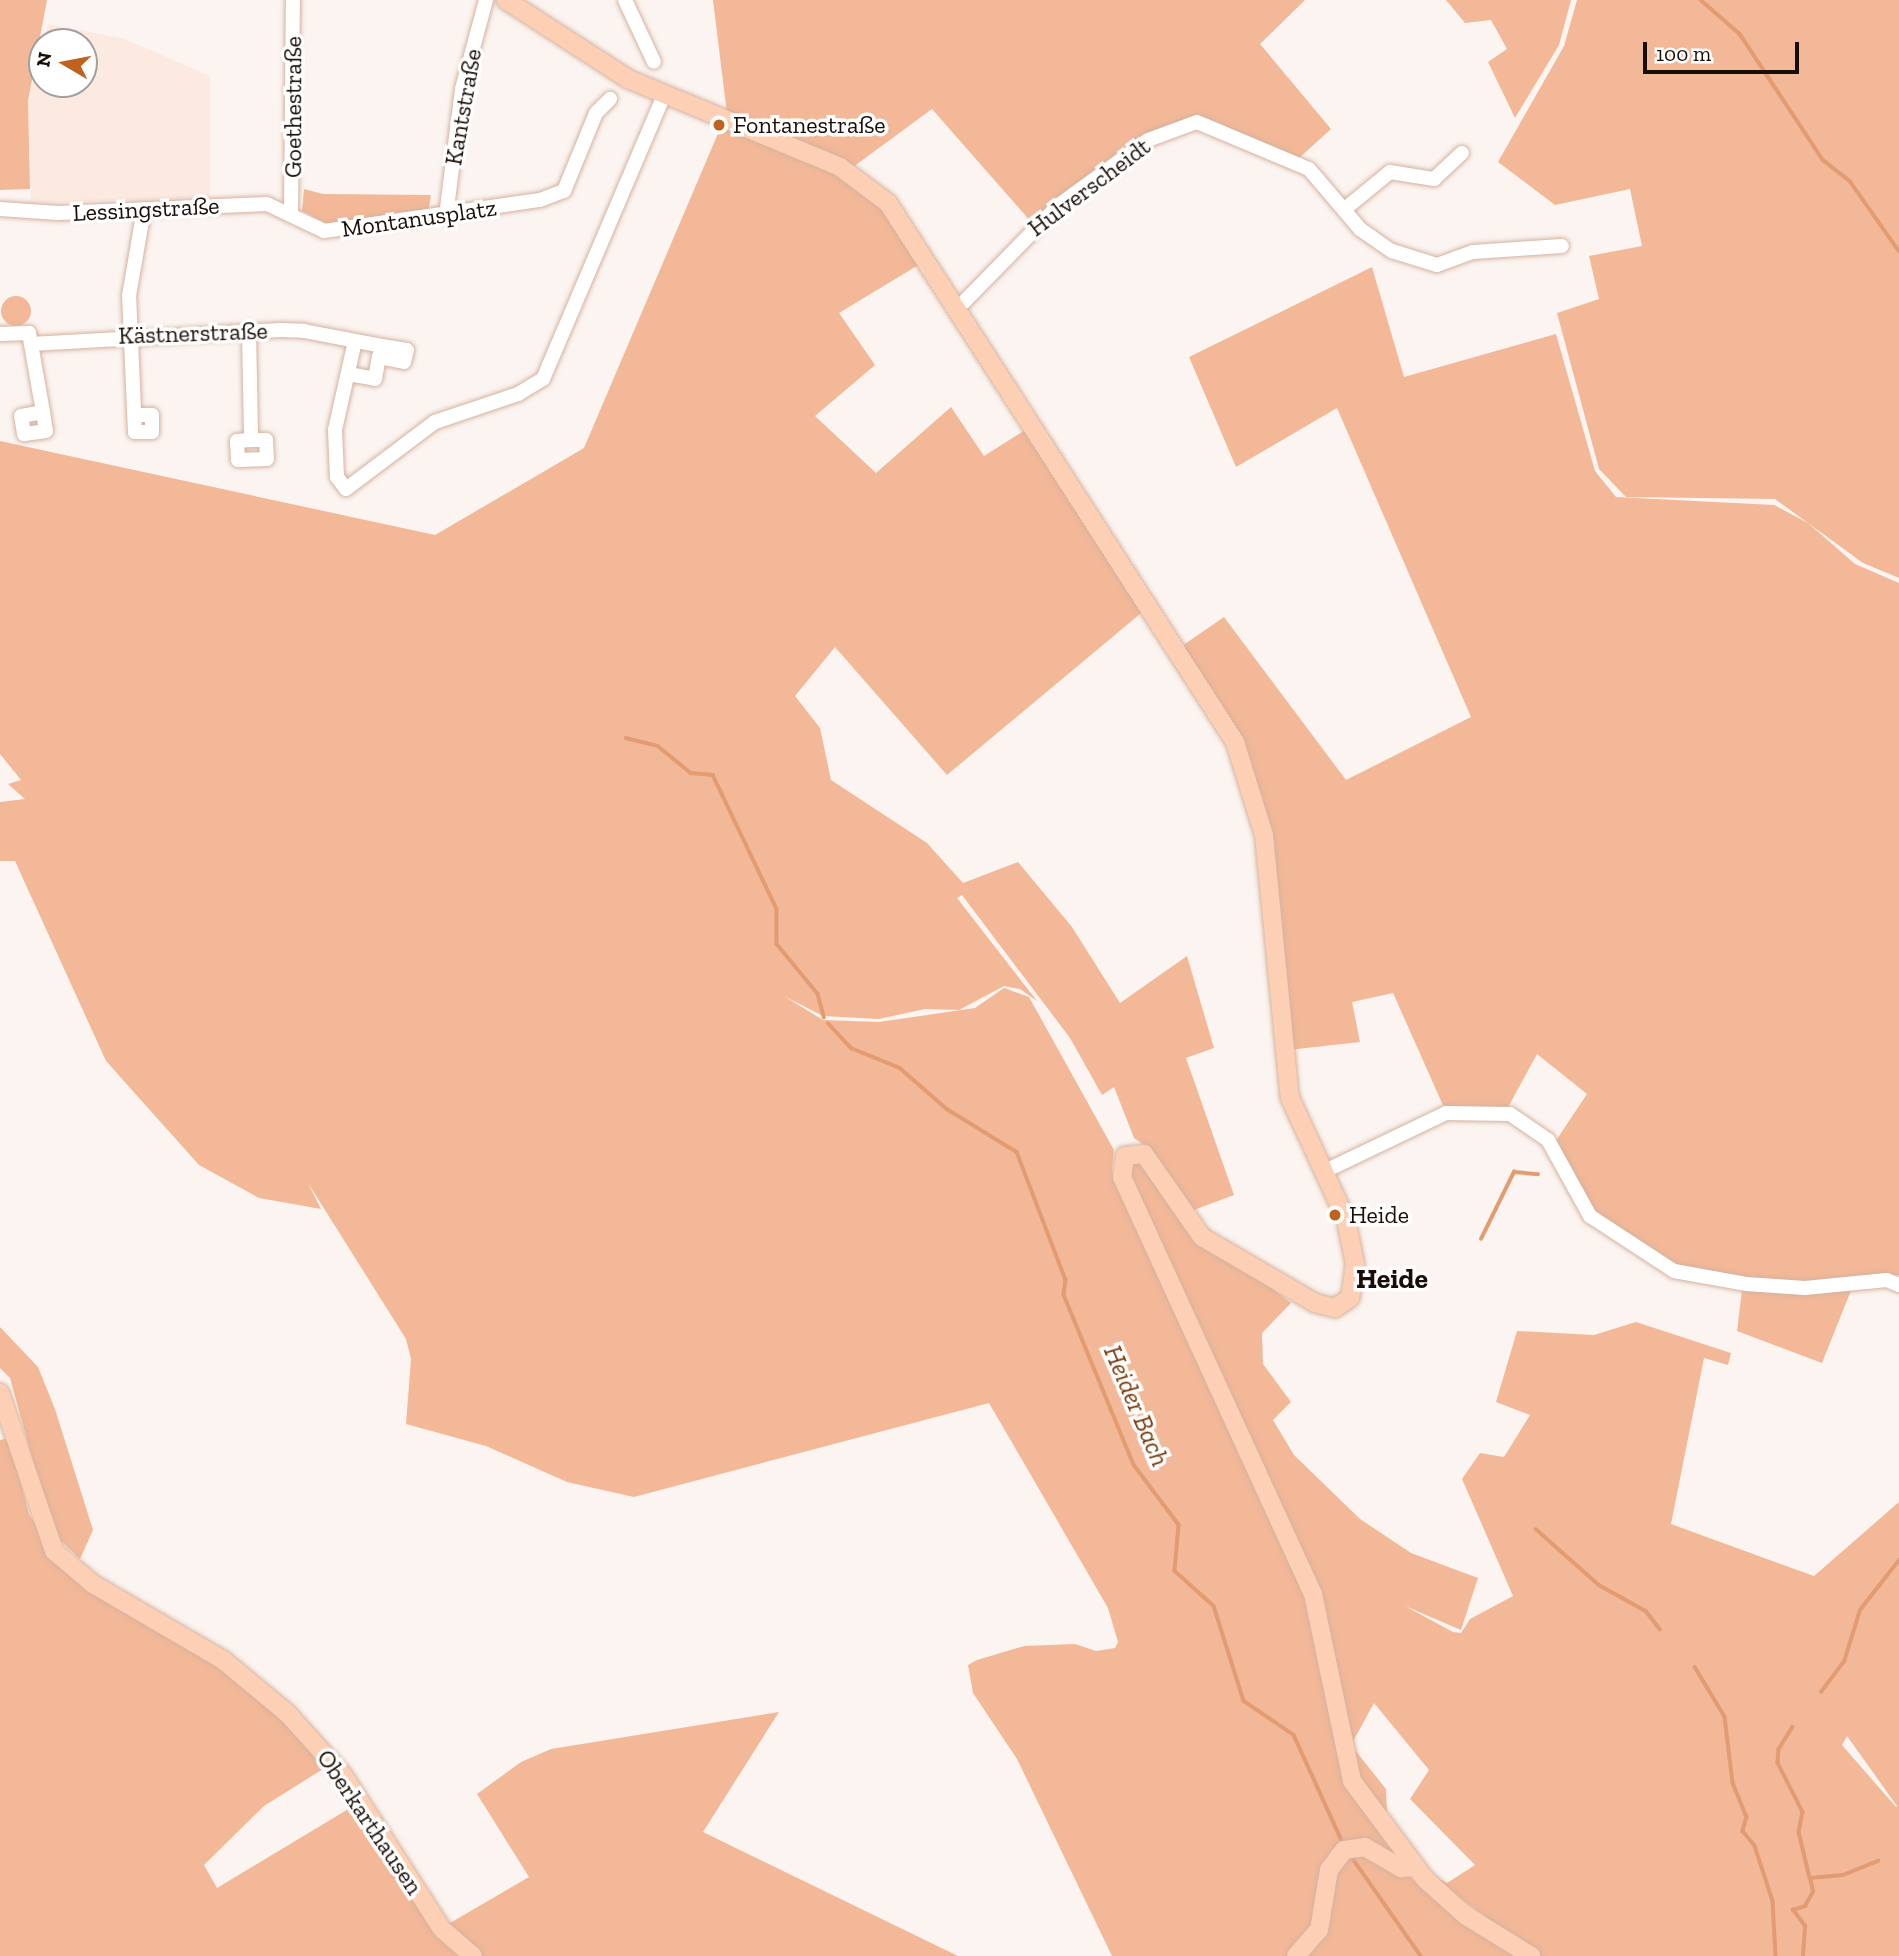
<!DOCTYPE html>
<meta charset="utf-8">
<style>
body{margin:0}
#map{position:relative;width:1899px;height:1956px;overflow:hidden;background:#fbf4f0;font-family:"Zilla Slab",serif}
div>[style]{position:absolute}
[style*='--x']{left:calc(var(--x)*1px);top:calc(var(--y)*1px);width:calc(var(--w)*1px);rotate:calc(var(--a)*1deg)}
.built>*{inset:0;background:#fceae1}
.green>*{inset:0;background:#f2b898}
.round{border-radius:50%}
.stream>*{height:3.5px;margin:-1.75px;padding:0 1.75px;transform-origin:1.75px;border-radius:1.75px;background:#e39b72}
.roads{filter:drop-shadow(0 0 2px #d5b29f) drop-shadow(0 0 2px #d5b29f)}
.minor>*{height:14px;margin:-7px;padding:0 7px;transform-origin:7px;border-radius:7px;background:#fff}
.major>*{height:18px;margin:-9px;padding:0 9px;transform-origin:9px;border-radius:9px;background:#fdd0b6}
.dots>*{width:19px;height:19px;translate:-50% -50%;box-sizing:border-box;border:4px solid #fff;border-radius:50%}
span{translate:-50% -50%;white-space:nowrap;text-align:center;line-height:1.15;-webkit-text-stroke:7px #fff;paint-order:stroke}
.street-label{font-size:24px;color:#190e07}
.poi-label{font-size:24px;color:#190e07}
.left{translate:0 -50%;text-align:left}
.water-label{font-size:26px;color:#7a3909;font-style:italic}
.quarter-label{font-size:28px;color:#190e07;font-weight:700}
.north{position:absolute;left:28px;top:28px;width:70px;height:70px;box-sizing:border-box;background:#fff;border:2px solid #a39f9c;border-radius:50%;rotate:280deg;font-size:19px;font-weight:700;line-height:28px;text-align:center;color:#190e07}
.north::after{content:'';display:block;margin:auto;width:24px;height:32px;background:#c0611d;clip-path:polygon(50% 0,100% 100%,50% 72%,0 100%)}
.scale{position:absolute;left:1643px;top:42px;width:156px;height:32px;box-sizing:border-box;border:4px solid #190e07;border-top:0;padding-left:9px;font-size:21px;line-height:24px;white-space:nowrap;color:#190e07;-webkit-text-stroke:5px #fff;paint-order:stroke}
</style>
<div id="map">
<div class="built">
<div style="clip-path:polygon(48px 24px,125px 39px,210px 76px,210px 197px,31px 203px,28px 101px,42px 46px,42px 84px,84px 84px,84px 42px,43px 42px)"></div>
</div>
<div class="green">
<div style="clip-path:polygon(0 0,47px 0,28px 101px,30px 189px,0 190px)"></div>
<div style="clip-path:polygon(713px 0,1305px 0,1260px 44px,1331px 129px,1298px 159px,1193px 118px,1032px 223px,932px 109px,853px 167px,727px 114px)"></div>
<div style="clip-path:polygon(1446px 0,1571px 0,1559px 45px,1515px 118px,1488px 62px,1507px 49px,1491px 20px,1465px 23px)"></div>
<div style="clip-path:polygon(1577px 0,1899px 0,1899px 578px,1863px 563px,1775px 499px,1626px 497px,1599px 469px,1557px 313px,1599px 299px,1589px 256px,1642px 246px,1630px 189px,1555px 205px,1498px 162px,1564px 46px)"></div>
<div style="clip-path:polygon(evenodd,722px 124px,837px 173px,883px 207px,925px 261px,839px 313px,875px 365px,815px 416px,876px 473px,951px 407px,984px 456px,1030px 427px,1146px 609px,947px 775px,835px 647px,795px 696px,820px 728px,831px 780px,927px 843px,963px 883px,1018px 862px,1072px 927px,1120px 1003px,1187px 956px,1214px 1048px,1186px 1058px,1234px 1195px,1186px 1213px,1151px 1150px,1134px 1138px,1114px 1087px,1102px 1095px,1070px 1038px,962px 895px,957px 898px,1037px 1001px,1020px 989px,1004px 986px,959px 1010px,925px 1009px,879px 1019px,823px 1016px,784px 996px,823px 1020px,879px 1022px,975px 1008px,1004px 988px,1029px 997px,1114px 1150px,1112px 1172px,1128px 1203px,1129px 1164px,1144px 1163px,1175px 1214px,1291px 1303px,1262px 1333px,1263px 1364px,1291px 1402px,1273px 1420px,1294px 1455px,1360px 1519px,1411px 1553px,1478px 1578px,1461px 1630px,1405px 1606px,1453px 1632px,1461px 1633px,1470px 1619px,1513px 1596px,1462px 1479px,1480px 1453px,1504px 1457px,1530px 1415px,1496px 1402px,1517px 1331px,1594px 1335px,1636px 1322px,1731px 1353px,1728px 1365px,1704px 1358px,1671px 1524px,1814px 1576px,1899px 1502px,1899px 1956px,1538px 1956px,1422px 1870px,1447px 1883px,1475px 1865px,1410px 1799px,1429px 1770px,1374px 1703px,1351px 1745px,1386px 1789px,1387px 1811px,1373px 1813px,1415px 1867px,1344px 1850px,1325px 1903px,1296px 1956px,1112px 1956px,1017px 1759px,973px 1693px,968px 1665px,977px 1660px,1024px 1646px,1075px 1644px,1096px 1651px,1115px 1648px,1118px 1642px,1108px 1608px,989px 1403px,634px 1497px,567px 1482px,486px 1446px,406px 1424px,411px 1359px,406px 1339px,308px 1183px,321px 1209px,259px 1198px,199px 1165px,106px 1061px,15px 861px,0 861px,0 802px,25px 799px,8px 784px,21px 780px,0 754px,0 441px,435px 535px,584px 448px,722px 124px,1847px 1736px,1897px 1806px,1896px 1807px,1842px 1745px,1847px 1736px)"></div>
<div style="clip-path:polygon(304px 189px,323px 194px,431px 195px,428px 213px,330px 225px,302px 211px)"></div>
<div style="clip-path:polygon(1372px 267px,1404px 377px,1556px 334px,1595px 471px,1616px 497px,1774px 505px,1808px 523px,1855px 564px,1899px 583px,1899px 1275px,1806px 1286px,1687px 1273px,1603px 1225px,1553px 1145px,1587px 1094px,1537px 1054px,1506px 1111px,1446px 1112px,1393px 993px,1352px 1002px,1360px 1042px,1288px 1050px,1266px 821px,1182px 646px,1224px 617px,1346px 780px,1471px 717px,1337px 408px,1236px 467px,1189px 357px)"></div>
<div class="round" style="left:1px;top:296px;width:30px;height:30px"></div>
<div style="clip-path:polygon(1852px 1288px,1822px 1363px,1737px 1331px,1742px 1290px)"></div>
<div style="clip-path:polygon(0 1327px,38px 1367px,55px 1409px,93px 1530px,80px 1559px,61px 1541px,45px 1505px,10px 1378px,0 1368px)"></div>
<div style="clip-path:polygon(9px 1438px,29px 1514px,53px 1552px,220px 1662px,331px 1764px,264px 1806px,204px 1865px,217px 1888px,360px 1802px,438px 1919px,475px 1956px,0 1956px,0 1440px)"></div>
<div style="clip-path:polygon(779px 1712px,703px 1832px,958px 1956px,478px 1956px,445px 1926px,529px 1877px,477px 1794px,521px 1762px,551px 1749px)"></div>
<div style="clip-path:polygon(1352px 1848px,1405px 1873px,1462px 1920px,1521px 1956px,1300px 1956px,1329px 1880px)"></div>
</div>
<div class="stream">
<div style="--x:1701;--y:0;--w:52;--a:41.1"></div>
<div style="--x:1740;--y:34;--w:151;--a:56.6"></div>
<div style="--x:1823;--y:160;--w:34;--a:38"></div>
<div style="--x:1850;--y:181;--w:85;--a:55"></div>
<div style="--x:626;--y:738;--w:33;--a:14"></div>
<div style="--x:658;--y:746;--w:43;--a:39.3"></div>
<div style="--x:691;--y:773;--w:22;--a:5"></div>
<div style="--x:713;--y:775;--w:148;--a:64.5"></div>
<div style="--x:777;--y:909;--w:35;--a:90"></div>
<div style="--x:777;--y:944;--w:65;--a:50.6"></div>
<div style="--x:818;--y:994;--w:24;--a:75"></div>
<div style="--x:828;--y:1023;--w:34;--a:47"></div>
<div style="--x:851;--y:1048;--w:53;--a:22.2"></div>
<div style="--x:900;--y:1068;--w:62;--a:41.1"></div>
<div style="--x:947;--y:1109;--w:82;--a:31.6"></div>
<div style="--x:1017;--y:1152;--w:137;--a:69.1"></div>
<div style="--x:1066;--y:1280;--w:15;--a:98"></div>
<div style="--x:1064;--y:1295;--w:184;--a:67.6"></div>
<div style="--x:1134;--y:1465;--w:75;--a:53.1"></div>
<div style="--x:1179;--y:1525;--w:46;--a:95"></div>
<div style="--x:1175;--y:1571;--w:52;--a:41.9"></div>
<div style="--x:1214;--y:1606;--w:100;--a:72.5"></div>
<div style="--x:1244;--y:1701;--w:60;--a:34.2"></div>
<div style="--x:1294;--y:1735;--w:119;--a:65.6"></div>
<div style="--x:1481;--y:1239;--w:75;--a:-63.8"></div>
<div style="--x:1514;--y:1172;--w:24;--a:5"></div>
<div style="--x:1536;--y:1529;--w:84;--a:41.6"></div>
<div style="--x:1599;--y:1585;--w:54;--a:29"></div>
<div style="--x:1646;--y:1611;--w:23;--a:52"></div>
<div style="--x:1695;--y:1667;--w:58;--a:59"></div>
<div style="--x:1725;--y:1717;--w:66;--a:83.1"></div>
<div style="--x:1733;--y:1783;--w:37;--a:68"></div>
<div style="--x:1747;--y:1817;--w:15;--a:106"></div>
<div style="--x:1743;--y:1831;--w:19;--a:51"></div>
<div style="--x:1755;--y:1846;--w:58;--a:71.9"></div>
<div style="--x:1773;--y:1901;--w:55;--a:86.9"></div>
<div style="--x:1821;--y:1692;--w:38;--a:-53"></div>
<div style="--x:1844;--y:1662;--w:54;--a:-72.9"></div>
<div style="--x:1860;--y:1610;--w:63;--a:-52"></div>
<div style="--x:1793;--y:1727;--w:26;--a:122"></div>
<div style="--x:1779;--y:1749;--w:14;--a:94"></div>
<div style="--x:1778;--y:1763;--w:55;--a:63"></div>
<div style="--x:1803;--y:1812;--w:20;--a:101"></div>
<div style="--x:1799;--y:1832;--w:47;--a:76.6"></div>
<div style="--x:1351;--y:1856;--w:122;--a:55"></div>
<div style="--x:1803;--y:1956;--w:30;--a:-86"></div>
<div style="--x:1805;--y:1926;--w:20;--a:-127"></div>
<div style="--x:1793;--y:1910;--w:13;--a:-18"></div>
<div style="--x:1805;--y:1906;--w:16;--a:-60"></div>
<div style="--x:1813;--y:1892;--w:14;--a:-102"></div>
<div style="--x:1810;--y:1878;--w:33;--a:-5"></div>
<div style="--x:1843;--y:1875;--w:38;--a:-22"></div>
</div>
<div class="roads">
<div class="minor">
<div style="--x:625;--y:0;--w:68;--a:64.9"></div>
<div style="--x:1346;--y:208;--w:57;--a:-39.3"></div>
<div style="--x:1390;--y:172;--w:45;--a:9"></div>
<div style="--x:1434;--y:179;--w:38;--a:-43"></div>
<div style="--x:0;--y:209;--w:58;--a:3.9"></div>
<div style="--x:58;--y:213;--w:209;--a:-2.5"></div>
<div style="--x:267;--y:204;--w:63;--a:25.3"></div>
<div style="--x:324;--y:231;--w:218;--a:-8.2"></div>
<div style="--x:540;--y:200;--w:26;--a:-21"></div>
<div style="--x:564;--y:191;--w:84;--a:-67.7"></div>
<div style="--x:596;--y:113;--w:20;--a:-45"></div>
<div style="--x:291;--y:214;--w:214;--a:-89.5"></div>
<div style="--x:446;--y:216;--w:128;--a:-82.8"></div>
<div style="--x:462;--y:89;--w:92;--a:-74.9"></div>
<div style="--x:960;--y:306;--w:141;--a:-45.6"></div>
<div style="--x:1059;--y:205;--w:110;--a:-36.1"></div>
<div style="--x:1148;--y:140;--w:52;--a:-20.2"></div>
<div style="--x:1197;--y:122;--w:121;--a:22.8"></div>
<div style="--x:1309;--y:169;--w:79;--a:49.6"></div>
<div style="--x:1360;--y:229;--w:39;--a:35"></div>
<div style="--x:1392;--y:251;--w:47;--a:17.3"></div>
<div style="--x:1437;--y:265;--w:38;--a:-20"></div>
<div style="--x:1473;--y:252;--w:89;--a:-3.9"></div>
<div style="--x:249;--y:331;--w:109;--a:88.9"></div>
<div style="--x:251;--y:440;--w:14;--a:176"></div>
<div style="--x:237;--y:441;--w:19;--a:87"></div>
<div style="--x:238;--y:460;--w:29;--a:-2"></div>
<div style="--x:267;--y:459;--w:19;--a:-93"></div>
<div style="--x:266;--y:440;--w:15;--a:180"></div>
<div style="--x:0;--y:334;--w:29;--a:-2"></div>
<div style="--x:29;--y:333;--w:11;--a:80"></div>
<div style="--x:31;--y:344;--w:69;--a:80"></div>
<div style="--x:43;--y:412;--w:19;--a:81"></div>
<div style="--x:46;--y:431;--w:22;--a:172"></div>
<div style="--x:24;--y:434;--w:18;--a:-99"></div>
<div style="--x:21;--y:416;--w:22;--a:-10"></div>
<div style="--x:355;--y:341;--w:91;--a:102.7"></div>
<div style="--x:335;--y:430;--w:47;--a:87.6"></div>
<div style="--x:337;--y:477;--w:15;--a:53"></div>
<div style="--x:346;--y:489;--w:111;--a:-37"></div>
<div style="--x:435;--y:422;--w:88;--a:-18.6"></div>
<div style="--x:518;--y:394;--w:29;--a:-31"></div>
<div style="--x:543;--y:379;--w:309;--a:-66.9"></div>
<div style="--x:31;--y:344;--w:250;--a:-3.2"></div>
<div style="--x:281;--y:330;--w:23;--a:2"></div>
<div style="--x:304;--y:331;--w:79;--a:10.9"></div>
<div style="--x:382;--y:346;--w:25;--a:9"></div>
<div style="--x:407;--y:350;--w:12;--a:104"></div>
<div style="--x:404;--y:362;--w:25;--a:-169"></div>
<div style="--x:379;--y:357;--w:11;--a:-75"></div>
<div style="--x:348;--y:374;--w:27;--a:10"></div>
<div style="--x:375;--y:379;--w:22;--a:-80"></div>
<div style="--x:135;--y:415;--w:17;--a:0"></div>
<div style="--x:152;--y:415;--w:17;--a:90"></div>
<div style="--x:152;--y:432;--w:17;--a:180"></div>
<div style="--x:135;--y:432;--w:136;--a:-92.5"></div>
<div style="--x:129;--y:296;--w:88;--a:-80.2"></div>
<div style="--x:1323;--y:1172;--w:136;--a:-25.6"></div>
<div style="--x:1446;--y:1113;--w:64;--a:0.9"></div>
<div style="--x:1510;--y:1114;--w:46;--a:34.4"></div>
<div style="--x:1548;--y:1140;--w:87;--a:61.1"></div>
<div style="--x:1590;--y:1216;--w:100;--a:33.2"></div>
<div style="--x:1674;--y:1271;--w:73;--a:10.2"></div>
<div style="--x:1746;--y:1284;--w:59;--a:3.9"></div>
<div style="--x:1805;--y:1288;--w:82;--a:-5.6"></div>
<div style="--x:1887;--y:1280;--w:13;--a:23"></div>
</div>
<div class="major">
<div style="--x:506;--y:0;--w:145;--a:32.9"></div>
<div style="--x:628;--y:79;--w:230;--a:22.5"></div>
<div style="--x:840;--y:167;--w:60;--a:36.9"></div>
<div style="--x:888;--y:203;--w:641;--a:57.23"></div>
<div style="--x:1235;--y:742;--w:97;--a:72.7"></div>
<div style="--x:1264;--y:835;--w:264;--a:84.4"></div>
<div style="--x:1290;--y:1098;--w:134;--a:65.3"></div>
<div style="--x:1346;--y:1220;--w:45;--a:78.4"></div>
<div style="--x:1355;--y:1264;--w:34;--a:98"></div>
<div style="--x:1350;--y:1298;--w:18;--a:146"></div>
<div style="--x:1335;--y:1308;--w:21;--a:-166"></div>
<div style="--x:1315;--y:1303;--w:131;--a:-149.7"></div>
<div style="--x:1202;--y:1237;--w:101;--a:-124.9"></div>
<div style="--x:1144;--y:1154;--w:19;--a:174"></div>
<div style="--x:1125;--y:1156;--w:21;--a:98"></div>
<div style="--x:1122;--y:1177;--w:459;--a:65.4"></div>
<div style="--x:1313;--y:1594;--w:191;--a:78.2"></div>
<div style="--x:1352;--y:1781;--w:122;--a:53.3"></div>
<div style="--x:1425;--y:1879;--w:54;--a:42"></div>
<div style="--x:1465;--y:1915;--w:78;--a:31.8"></div>
<div style="--x:0;--y:1393;--w:167;--a:71.1"></div>
<div style="--x:54;--y:1551;--w:51;--a:40.2"></div>
<div style="--x:93;--y:1584;--w:151;--a:30.3"></div>
<div style="--x:223;--y:1660;--w:85;--a:39.7"></div>
<div style="--x:288;--y:1714;--w:82;--a:48"></div>
<div style="--x:343;--y:1775;--w:183;--a:57.3"></div>
<div style="--x:442;--y:1929;--w:41;--a:41.1"></div>
<div style="--x:1296;--y:1956;--w:35;--a:-49"></div>
<div style="--x:1319;--y:1930;--w:61;--a:-80.5"></div>
<div style="--x:1329;--y:1870;--w:25;--a:-53"></div>
<div style="--x:1344;--y:1850;--w:21;--a:-8"></div>
<div style="--x:1365;--y:1847;--w:42;--a:30.3"></div>
<div style="--x:1401;--y:1868;--w:14;--a:-4"></div>
</div>
</div>
<div class="dots">
<div style="left:719px;top:125px;background:#c0611d"></div>
<div style="left:1335px;top:1215px;background:#c0611d"></div>
</div>
<div class="street-label">
<span style="left:293px;top:107px;rotate:-90deg">Goethestraße</span>
<span style="left:463px;top:107px;rotate:-80deg">Kantstraße</span>
<span style="left:1089px;top:187px;rotate:-37deg">Hulverscheidt</span>
<span style="left:146px;top:209px;rotate:-3deg">Lessingstraße</span>
<span style="left:419px;top:218px;rotate:-8deg">Montanusplatz</span>
<span style="left:193px;top:333px;rotate:-2deg">Kästnerstraße</span>
<span style="left:370px;top:1822px;rotate:56deg">Oberkarthausen</span>
</div>
<div class="poi-label">
<span class="left" style="left:733px;top:125px">Fontanestraße</span>
<span class="left" style="left:1349px;top:1215px">Heide</span>
</div>
<div class="water-label">
<span style="left:1136px;top:1406px;rotate:67deg">Heider Bach</span>
</div>
<div class="quarter-label">
<span style="left:1392px;top:1279px">Heide</span>
</div>
<div class="north">N</div>
<div class="scale">100 m</div>
</div>
